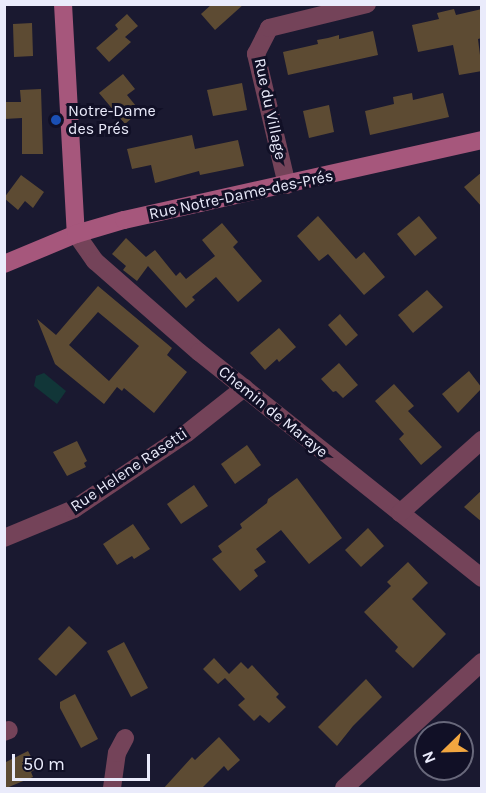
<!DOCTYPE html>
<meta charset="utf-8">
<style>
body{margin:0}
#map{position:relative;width:486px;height:793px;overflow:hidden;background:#1a1930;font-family:Karla,sans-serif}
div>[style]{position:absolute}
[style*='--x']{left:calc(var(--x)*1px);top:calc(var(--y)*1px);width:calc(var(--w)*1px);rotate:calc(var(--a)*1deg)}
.water>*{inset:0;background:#113638}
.building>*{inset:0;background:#5d4b33}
.street>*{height:18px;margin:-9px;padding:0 9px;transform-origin:9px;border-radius:9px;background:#744359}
.secondary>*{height:18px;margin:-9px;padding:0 9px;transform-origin:9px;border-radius:9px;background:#a6577c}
.dots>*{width:16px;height:16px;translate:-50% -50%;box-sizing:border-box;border:3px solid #111026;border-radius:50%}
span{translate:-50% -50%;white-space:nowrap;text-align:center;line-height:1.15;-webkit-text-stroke:6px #111026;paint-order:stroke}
.street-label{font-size:16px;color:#eaebfb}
.poi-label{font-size:16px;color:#eaebfb}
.left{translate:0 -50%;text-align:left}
.frame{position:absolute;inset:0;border:6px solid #eaebfb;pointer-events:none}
.north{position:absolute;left:414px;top:721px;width:60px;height:60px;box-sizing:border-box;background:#111026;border:2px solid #68687b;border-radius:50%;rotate:247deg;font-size:16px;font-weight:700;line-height:24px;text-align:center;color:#eaebfb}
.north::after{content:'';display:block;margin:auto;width:21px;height:27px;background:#f1a640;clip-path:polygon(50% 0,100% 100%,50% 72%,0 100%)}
.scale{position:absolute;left:12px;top:754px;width:138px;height:27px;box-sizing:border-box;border:3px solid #eaebfb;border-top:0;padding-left:8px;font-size:18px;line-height:21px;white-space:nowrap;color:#eaebfb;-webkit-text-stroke:4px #111026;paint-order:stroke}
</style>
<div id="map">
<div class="water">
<div style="clip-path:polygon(44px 373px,66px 391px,57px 404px,34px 386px,36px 376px)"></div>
</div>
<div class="building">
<div style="clip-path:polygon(212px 4px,244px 4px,215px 30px,201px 14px)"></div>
<div style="clip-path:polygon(454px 9px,456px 15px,482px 9px,482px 38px,478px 39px,482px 71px,459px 75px,453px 45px,418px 52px,412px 25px,439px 19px,437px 13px)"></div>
<div style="clip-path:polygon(127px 14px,138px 26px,125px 37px,131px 42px,109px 62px,96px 48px,118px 29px,121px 33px,115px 25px)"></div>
<div style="clip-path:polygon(32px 23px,33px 56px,14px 57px,13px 24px)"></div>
<div style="clip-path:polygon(373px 31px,378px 55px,288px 75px,283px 52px,318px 44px,317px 40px,328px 38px,339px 35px,339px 39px)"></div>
<div style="clip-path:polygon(123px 74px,135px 89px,127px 95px,140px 111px,125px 124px,99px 93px)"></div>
<div style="clip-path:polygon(242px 83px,247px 110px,213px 116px,207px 90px)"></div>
<div style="clip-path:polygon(41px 89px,43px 154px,22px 154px,22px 118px,4px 119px,4px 102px,21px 102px,20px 90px)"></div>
<div style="clip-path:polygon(412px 93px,413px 100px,443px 93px,449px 117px,370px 135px,365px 111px,394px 104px,393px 97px)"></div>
<div style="clip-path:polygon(329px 105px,334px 132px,309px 138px,303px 111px)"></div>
<div style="clip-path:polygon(192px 135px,195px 149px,238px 140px,244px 166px,200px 175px,199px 171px,155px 183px,151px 165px,132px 169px,127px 149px)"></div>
<div style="clip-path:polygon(482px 172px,482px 207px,464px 187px)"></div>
<div style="clip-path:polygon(21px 175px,44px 192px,33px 208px,25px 201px,18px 210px,4px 198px)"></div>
<div style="clip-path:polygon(318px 216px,356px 259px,364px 252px,385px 277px,364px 295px,328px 254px,319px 261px,297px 236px)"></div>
<div style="clip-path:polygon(419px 216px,437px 238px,415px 256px,397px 234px)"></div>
<div style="clip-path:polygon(222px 223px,238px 242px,233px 247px,262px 281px,238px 302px,216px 277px,192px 297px,195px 300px,186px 308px,148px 266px,137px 281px,123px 270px,126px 266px,112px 254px,126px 238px,146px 257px,155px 250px,176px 276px,180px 272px,186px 279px,215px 256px,202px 240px)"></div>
<div style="clip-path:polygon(evenodd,98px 286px,172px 348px,167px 355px,187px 372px,154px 413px,124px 388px,122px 391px,117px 387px,104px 404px,55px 364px,37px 319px,56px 335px,98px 286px,98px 312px,139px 346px,109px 381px,69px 345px,98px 312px)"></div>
<div style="clip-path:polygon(427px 290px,443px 307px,413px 333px,398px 315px)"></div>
<div style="clip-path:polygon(340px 314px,358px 335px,346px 346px,328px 325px)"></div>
<div style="clip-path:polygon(279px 328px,296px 347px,279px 362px,277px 359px,265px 370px,250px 353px)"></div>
<div style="clip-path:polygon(339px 363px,358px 385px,343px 398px,336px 391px,333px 392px,321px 379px)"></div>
<div style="clip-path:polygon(469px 371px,482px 388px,458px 413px,442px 394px)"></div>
<div style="clip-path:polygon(394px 384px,414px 406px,408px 411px,442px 447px,421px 465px,399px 439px,404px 434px,375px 401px)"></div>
<div style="clip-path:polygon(77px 441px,87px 461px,84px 463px,86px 467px,67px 476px,53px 452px)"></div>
<div style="clip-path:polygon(247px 445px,261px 465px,235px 484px,221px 464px)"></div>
<div style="clip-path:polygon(297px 478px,342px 538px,309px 564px,281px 530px,256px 549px,266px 562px,254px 570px,258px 576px,240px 591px,212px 559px,222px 552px,218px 546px,242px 528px,240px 524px,267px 503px,268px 499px)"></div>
<div style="clip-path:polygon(194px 485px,208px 506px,181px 524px,167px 504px)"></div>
<div style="clip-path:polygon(482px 490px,482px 522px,464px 507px)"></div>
<div style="clip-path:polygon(133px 524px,150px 549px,134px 559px,132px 556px,117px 565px,103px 544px)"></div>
<div style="clip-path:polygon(368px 528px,384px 546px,361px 567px,345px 550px)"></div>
<div style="clip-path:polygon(408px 562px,428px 583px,412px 599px,446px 634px,413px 668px,395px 651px,398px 647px,364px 612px,391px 586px,387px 582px)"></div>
<div style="clip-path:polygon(69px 626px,87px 643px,56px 676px,38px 659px)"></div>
<div style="clip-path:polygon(124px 642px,148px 688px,131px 697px,107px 651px)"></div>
<div style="clip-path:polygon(214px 658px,229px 674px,241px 662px,248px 669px,252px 665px,279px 694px,276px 697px,286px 707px,269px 723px,260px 715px,254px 721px,238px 705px,245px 699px,225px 678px,218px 684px,203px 669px)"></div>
<div style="clip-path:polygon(366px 679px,382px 697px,353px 726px,337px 746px,318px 727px)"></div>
<div style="clip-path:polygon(75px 694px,98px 739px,81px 748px,60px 708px,60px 702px)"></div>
<div style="clip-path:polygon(219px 737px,240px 760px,228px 771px,224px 766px,201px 789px,163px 789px,192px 757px,195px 760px)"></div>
<div style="clip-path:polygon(28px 751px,37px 768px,31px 772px,33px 777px,4px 789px,4px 763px)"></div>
</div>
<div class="street">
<div style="--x:287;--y:185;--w:135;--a:-103.3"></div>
<div style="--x:256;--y:54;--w:29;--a:-63"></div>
<div style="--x:269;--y:28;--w:101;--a:-13.8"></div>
<div style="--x:76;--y:234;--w:33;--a:55"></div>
<div style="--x:95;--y:261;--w:138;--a:41.2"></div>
<div style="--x:199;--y:352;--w:362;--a:38.6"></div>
<div style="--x:400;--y:513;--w:110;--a:-41.7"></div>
<div style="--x:4;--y:538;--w:76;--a:-22.5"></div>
<div style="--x:74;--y:509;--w:136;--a:-33.9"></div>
<div style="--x:187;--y:433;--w:73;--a:-38.3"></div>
<div style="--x:4;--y:732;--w:5;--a:-22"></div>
<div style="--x:112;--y:788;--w:35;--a:-82"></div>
<div style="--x:117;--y:753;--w:17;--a:-62"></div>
<div style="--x:344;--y:788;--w:187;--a:-42.4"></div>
</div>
<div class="secondary">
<div style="--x:63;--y:4;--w:230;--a:86.8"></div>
<div style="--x:4;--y:264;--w:78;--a:-22.6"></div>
<div style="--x:76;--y:234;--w:50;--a:-16.3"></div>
<div style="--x:124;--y:220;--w:367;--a:-12.6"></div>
</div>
<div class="dots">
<div style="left:56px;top:120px;background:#1a4fb4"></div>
</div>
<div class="street-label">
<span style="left:270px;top:109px;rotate:78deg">Rue du Village</span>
<span style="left:241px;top:195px;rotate:-12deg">Rue Notre-Dame-des-Prés</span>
<span style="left:273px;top:412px;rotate:39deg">Chemin de Maraye</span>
<span style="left:129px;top:470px;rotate:-34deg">Rue Helene Rasetti</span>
</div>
<div class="poi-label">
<span class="left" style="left:68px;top:120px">Notre-Dame<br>des Prés</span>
</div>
<div class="frame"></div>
<div class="north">N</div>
<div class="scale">50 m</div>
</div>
